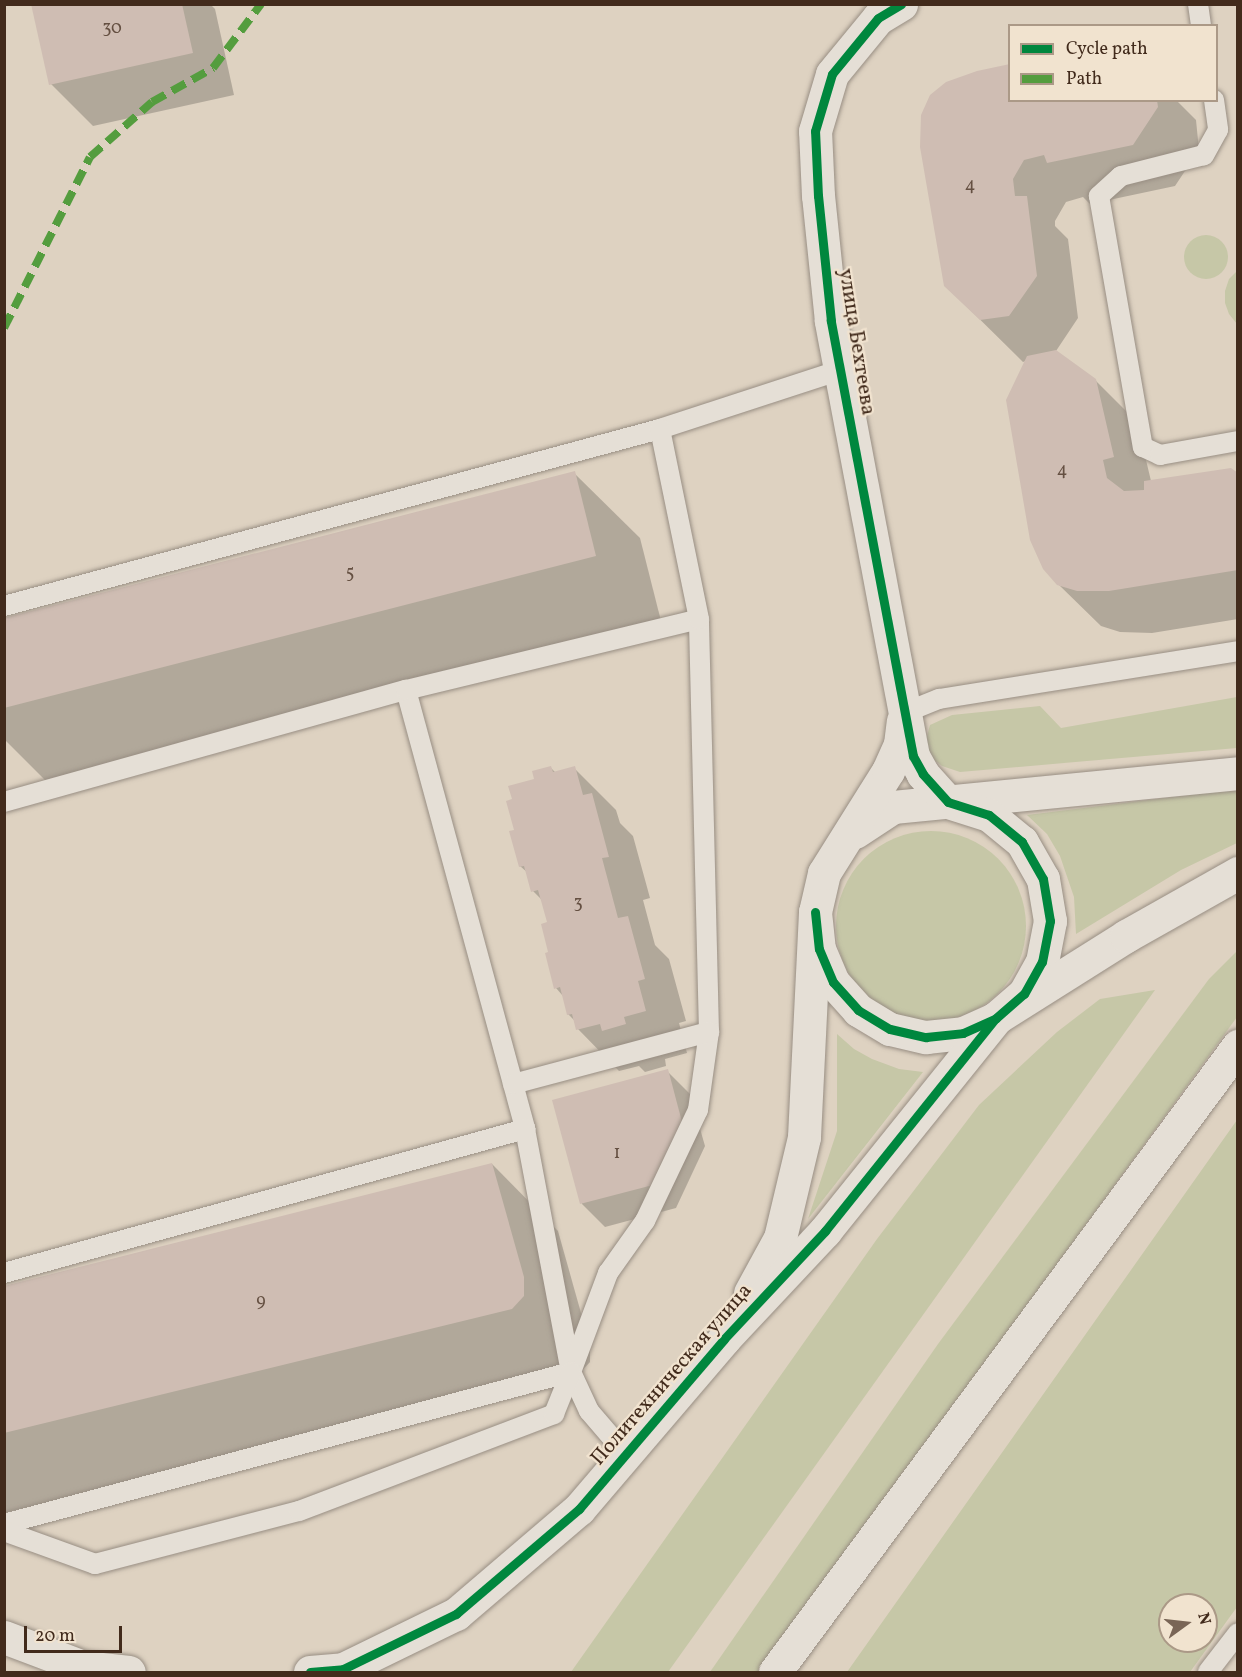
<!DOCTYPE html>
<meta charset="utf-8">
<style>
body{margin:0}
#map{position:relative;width:1242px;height:1677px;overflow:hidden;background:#ded2c1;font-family:Vollkorn,serif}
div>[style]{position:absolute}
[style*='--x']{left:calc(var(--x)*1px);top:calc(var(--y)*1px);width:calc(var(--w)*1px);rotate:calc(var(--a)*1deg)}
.green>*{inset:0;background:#c6c7a7}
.round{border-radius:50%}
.shadow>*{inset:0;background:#0003}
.building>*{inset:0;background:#cfbdb3}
.roads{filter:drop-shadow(0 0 2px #988e83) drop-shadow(0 0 2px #988e83)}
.lane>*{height:20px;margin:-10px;padding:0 10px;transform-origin:10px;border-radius:10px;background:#e5dfd6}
.street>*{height:33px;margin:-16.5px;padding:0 16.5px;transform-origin:16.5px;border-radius:16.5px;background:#e5dfd6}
.quiet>*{height:8px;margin-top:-4px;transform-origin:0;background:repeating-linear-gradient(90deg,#549d3e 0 15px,transparent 0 23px)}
.cycleway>*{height:9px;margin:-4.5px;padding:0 4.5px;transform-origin:4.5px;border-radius:4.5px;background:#00873e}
span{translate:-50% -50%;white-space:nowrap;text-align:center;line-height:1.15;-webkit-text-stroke:4.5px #f1e3cf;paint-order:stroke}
.number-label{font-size:18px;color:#655042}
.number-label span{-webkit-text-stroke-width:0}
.street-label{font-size:21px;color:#422b1c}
.frame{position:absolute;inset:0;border:6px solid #422b1c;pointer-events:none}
.legend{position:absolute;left:1008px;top:24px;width:210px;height:78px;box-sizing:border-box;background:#f1e3cf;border:2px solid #ab9987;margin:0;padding:8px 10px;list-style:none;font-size:18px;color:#422b1c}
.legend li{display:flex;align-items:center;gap:12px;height:30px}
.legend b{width:30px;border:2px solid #ab9987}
.north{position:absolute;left:1158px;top:1593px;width:60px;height:60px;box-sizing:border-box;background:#f1e3cf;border:2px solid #ab9987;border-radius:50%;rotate:75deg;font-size:16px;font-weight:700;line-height:24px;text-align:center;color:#422b1c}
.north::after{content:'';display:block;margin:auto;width:21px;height:27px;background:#796556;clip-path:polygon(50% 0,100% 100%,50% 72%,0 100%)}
.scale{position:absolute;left:24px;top:1626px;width:98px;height:27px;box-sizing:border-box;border:3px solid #422b1c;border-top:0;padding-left:8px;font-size:18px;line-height:21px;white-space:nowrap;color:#422b1c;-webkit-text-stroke:4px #f1e3cf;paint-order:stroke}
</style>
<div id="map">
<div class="green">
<div class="round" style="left:1184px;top:235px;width:44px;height:44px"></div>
<div style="clip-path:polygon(1237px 271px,1237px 324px,1229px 314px,1225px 303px,1225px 291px,1229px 279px)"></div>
<div style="clip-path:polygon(1237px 697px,1237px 748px,960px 772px,942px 766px,929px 756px,926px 740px,930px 725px,952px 715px,1040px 706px,1061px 728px)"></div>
<div style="clip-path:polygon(1237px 789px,1237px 843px,1181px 870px,1076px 934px,1074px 897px,1060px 856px,1047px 834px,1027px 815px)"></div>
<div class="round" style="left:836px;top:831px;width:190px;height:190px"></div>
<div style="clip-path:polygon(1237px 951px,1237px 1017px,760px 1672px,710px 1672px,938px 1344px,1209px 979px)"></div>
<div style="clip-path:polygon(1155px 990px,668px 1672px,571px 1672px,877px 1239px,979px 1105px,1057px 1032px,1100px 999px)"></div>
<div style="clip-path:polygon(837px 1034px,854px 1049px,872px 1059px,899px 1069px,923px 1072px,808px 1219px,837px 1131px)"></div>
<div style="clip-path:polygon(evenodd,1237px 1120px,1237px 1607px,1190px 1672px,847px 1672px,1237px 1120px,1170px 1605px,1206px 1605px,1206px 1641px,1170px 1641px,1170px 1605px)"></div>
</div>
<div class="shadow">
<div style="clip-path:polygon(33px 4px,210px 4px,215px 9px,234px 95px,93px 126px,51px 84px)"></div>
<div style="clip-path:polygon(1010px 100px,1176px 100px,1196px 120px,1199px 150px,1175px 186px,1090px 204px,1083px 197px,1066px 202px,1055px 221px,1055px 226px,1068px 239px,1078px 318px,1056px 351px,1095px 380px,1137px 422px,1151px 481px,1238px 475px,1238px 619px,1152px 633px,1120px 632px,1101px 626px,1058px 584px,1026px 361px,1023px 362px,946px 286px)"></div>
<div style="clip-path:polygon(574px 473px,640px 538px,661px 621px,45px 780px,4px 739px,4px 620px)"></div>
<div style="clip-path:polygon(551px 768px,556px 773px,574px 768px,616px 810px,620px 823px,633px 836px,650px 898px,643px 900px,655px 945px,669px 959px,686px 1021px,679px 1023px,687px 1053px,665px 1059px,666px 1066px,645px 1072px,639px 1066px,619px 1071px,578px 1029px,576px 1022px,568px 1014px,563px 996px,556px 988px,548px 923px,543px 901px,533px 891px,528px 873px,520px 866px,514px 800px)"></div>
<div style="clip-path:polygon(667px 1071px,690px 1094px,705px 1146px,676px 1208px,605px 1227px,582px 1204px,554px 1101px)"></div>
<div style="clip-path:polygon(492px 1164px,558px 1231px,590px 1345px,590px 1362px,578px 1375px,4px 1513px,4px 1289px)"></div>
</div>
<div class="building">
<div style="clip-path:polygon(31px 4px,182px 4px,193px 53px,49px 85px)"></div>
<div style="clip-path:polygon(1010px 64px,1010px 100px,1157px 100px,1158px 107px,1133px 145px,1047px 163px,1044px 155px,1024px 160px,1013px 179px,1015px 196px,1027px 196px,1037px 276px,1009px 316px,980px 320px,944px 286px,920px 147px,921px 115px,930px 95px,946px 82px,977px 71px)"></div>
<div style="clip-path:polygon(1056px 350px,1096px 379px,1114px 457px,1103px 460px,1107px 478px,1124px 491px,1144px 490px,1144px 481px,1231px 468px,1238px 473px,1238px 570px,1109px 591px,1077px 591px,1057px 585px,1043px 569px,1030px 540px,1006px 400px,1027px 356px)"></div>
<div style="clip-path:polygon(575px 471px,596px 556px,4px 708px,4px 618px)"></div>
<div style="clip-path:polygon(551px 766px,553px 772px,575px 766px,583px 795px,592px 793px,609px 857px,602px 858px,618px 918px,628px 916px,645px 979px,638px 981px,646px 1011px,624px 1017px,626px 1024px,602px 1031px,600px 1024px,576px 1030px,572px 1014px,567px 1015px,560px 987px,554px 989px,545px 953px,548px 952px,541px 924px,547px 922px,538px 890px,531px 892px,524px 866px,519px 867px,509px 831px,514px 830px,506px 801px,512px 799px,508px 786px,534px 779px,532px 771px)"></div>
<div style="clip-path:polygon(668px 1069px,682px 1122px,653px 1185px,580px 1204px,552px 1100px)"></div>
<div style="clip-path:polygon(492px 1163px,524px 1277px,524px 1296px,512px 1309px,4px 1433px,4px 1286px)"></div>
</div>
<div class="roads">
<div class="lane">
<div style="--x:1198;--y:4;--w:22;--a:82"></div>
<div style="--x:1214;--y:100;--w:30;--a:82"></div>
<div style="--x:1218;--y:130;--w:29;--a:119"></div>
<div style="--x:1204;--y:155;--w:86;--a:165.8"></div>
<div style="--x:1121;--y:176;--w:30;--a:138"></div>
<div style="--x:1099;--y:196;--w:255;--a:80.1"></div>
<div style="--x:1143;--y:447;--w:19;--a:25"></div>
<div style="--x:1160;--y:455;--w:79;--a:-10.2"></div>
<div style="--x:4;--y:606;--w:679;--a:-15.1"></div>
<div style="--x:660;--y:429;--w:189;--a:-18.1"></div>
<div style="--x:406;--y:690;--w:455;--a:74.8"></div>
<div style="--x:525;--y:1129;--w:247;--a:79.3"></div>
<div style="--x:571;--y:1372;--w:106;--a:-69.5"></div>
<div style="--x:608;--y:1273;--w:64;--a:-54.6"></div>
<div style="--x:645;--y:1221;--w:123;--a:-64.5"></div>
<div style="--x:698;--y:1110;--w:79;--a:-82"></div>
<div style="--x:709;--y:1032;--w:413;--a:-91.4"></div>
<div style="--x:904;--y:713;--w:38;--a:-22"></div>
<div style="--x:939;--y:699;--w:303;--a:-9.1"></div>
<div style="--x:4;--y:802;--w:417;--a:-15.6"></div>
<div style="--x:406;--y:690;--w:301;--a:-13.6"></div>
<div style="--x:699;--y:619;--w:194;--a:-101.6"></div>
<div style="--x:513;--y:1084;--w:203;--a:-14.9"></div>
<div style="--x:4;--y:1273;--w:541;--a:-15.45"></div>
<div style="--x:571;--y:1372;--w:43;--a:65.2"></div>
<div style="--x:589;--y:1411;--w:57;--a:49.3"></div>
<div style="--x:4;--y:1524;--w:587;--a:-15.01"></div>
<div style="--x:4;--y:1531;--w:97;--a:19.9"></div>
<div style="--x:95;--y:1564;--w:211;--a:-14.6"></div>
<div style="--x:299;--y:1511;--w:273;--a:-20.8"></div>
<div style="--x:554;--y:1414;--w:45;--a:-68"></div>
<div style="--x:1208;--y:1672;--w:49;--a:-52.4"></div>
</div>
<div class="street">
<div style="--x:855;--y:832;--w:45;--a:-33.3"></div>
<div style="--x:893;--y:807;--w:347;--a:-5.6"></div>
<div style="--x:815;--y:912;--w:37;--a:84"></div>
<div style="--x:819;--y:949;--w:36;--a:67"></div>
<div style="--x:833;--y:982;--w:38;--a:48"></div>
<div style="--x:858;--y:1010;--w:37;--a:31"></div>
<div style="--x:890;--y:1029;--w:37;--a:13"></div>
<div style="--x:926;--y:1037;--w:37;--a:-6"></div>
<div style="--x:963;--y:1033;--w:36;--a:-24"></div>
<div style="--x:996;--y:1018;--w:37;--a:-41"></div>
<div style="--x:1024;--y:994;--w:37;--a:-61"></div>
<div style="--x:1042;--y:962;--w:42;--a:-79"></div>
<div style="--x:1050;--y:921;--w:43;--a:-99.5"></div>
<div style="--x:1043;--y:879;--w:43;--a:-119.6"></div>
<div style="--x:1022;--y:842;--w:43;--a:-140.7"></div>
<div style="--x:989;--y:815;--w:43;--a:-162.4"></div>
<div style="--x:948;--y:802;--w:38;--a:-132"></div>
<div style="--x:923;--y:774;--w:21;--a:-119"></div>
<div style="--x:913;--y:756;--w:443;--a:-100.7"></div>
<div style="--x:831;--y:321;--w:126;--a:-95.9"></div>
<div style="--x:818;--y:196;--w:65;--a:-92.6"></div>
<div style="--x:815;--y:131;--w:59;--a:-73.4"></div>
<div style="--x:832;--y:74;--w:72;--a:-50.6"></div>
<div style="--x:878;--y:18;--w:27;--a:-31"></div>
<div style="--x:750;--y:1293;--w:63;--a:-61.4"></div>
<div style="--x:780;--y:1238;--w:104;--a:-76.6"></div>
<div style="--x:804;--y:1137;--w:225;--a:-87.2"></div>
<div style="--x:815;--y:912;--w:40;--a:-77"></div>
<div style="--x:824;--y:873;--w:120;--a:-57.9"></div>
<div style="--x:888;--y:771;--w:30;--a:-66"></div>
<div style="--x:900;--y:744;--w:23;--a:-83"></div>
<div style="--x:4;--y:1637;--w:85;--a:20.8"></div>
<div style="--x:83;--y:1667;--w:46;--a:6.2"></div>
<div style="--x:310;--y:1672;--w:33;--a:-5"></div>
<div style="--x:343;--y:1669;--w:126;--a:-26"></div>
<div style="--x:456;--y:1614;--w:162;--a:-40.5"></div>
<div style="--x:579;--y:1509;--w:223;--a:-49.5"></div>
<div style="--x:724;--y:1339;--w:148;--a:-46.9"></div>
<div style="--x:825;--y:1231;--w:273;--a:-51.2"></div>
<div style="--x:996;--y:1018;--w:154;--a:-32.2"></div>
<div style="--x:1126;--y:936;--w:129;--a:-29.4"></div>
<div style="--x:775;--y:1672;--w:779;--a:-53.51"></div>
</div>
</div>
<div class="quiet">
<div style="--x:4;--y:328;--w:191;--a:-63.3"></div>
<div style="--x:90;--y:157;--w:83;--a:-41.6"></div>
<div style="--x:152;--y:102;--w:70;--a:-29.1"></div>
<div style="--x:213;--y:68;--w:80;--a:-53.1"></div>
</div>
<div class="cycleway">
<div style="--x:815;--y:912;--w:37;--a:84"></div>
<div style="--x:819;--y:949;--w:36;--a:67"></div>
<div style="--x:833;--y:982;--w:38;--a:48"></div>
<div style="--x:858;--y:1010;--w:37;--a:31"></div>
<div style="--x:890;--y:1029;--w:37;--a:13"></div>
<div style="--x:926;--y:1037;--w:37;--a:-6"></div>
<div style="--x:963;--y:1033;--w:36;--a:-24"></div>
<div style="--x:996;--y:1018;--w:37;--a:-41"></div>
<div style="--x:1024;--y:994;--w:37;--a:-61"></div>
<div style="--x:1042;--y:962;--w:42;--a:-79"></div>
<div style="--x:1050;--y:921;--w:43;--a:-99.5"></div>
<div style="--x:1043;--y:879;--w:43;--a:-119.6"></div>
<div style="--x:1022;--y:842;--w:43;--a:-140.7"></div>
<div style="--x:989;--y:815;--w:43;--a:-162.4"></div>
<div style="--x:948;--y:802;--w:38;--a:-132"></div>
<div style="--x:923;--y:774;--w:21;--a:-119"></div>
<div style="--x:913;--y:756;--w:443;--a:-100.7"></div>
<div style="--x:831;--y:321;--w:126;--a:-95.9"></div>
<div style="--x:818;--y:196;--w:65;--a:-92.6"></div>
<div style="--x:815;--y:131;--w:59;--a:-73.4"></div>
<div style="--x:832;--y:74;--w:72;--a:-50.6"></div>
<div style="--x:878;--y:18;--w:27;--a:-31"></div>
<div style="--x:310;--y:1672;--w:33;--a:-5"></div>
<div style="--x:343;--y:1669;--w:126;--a:-26"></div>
<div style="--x:456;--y:1614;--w:162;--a:-40.5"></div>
<div style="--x:579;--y:1509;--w:223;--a:-49.5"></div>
<div style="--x:724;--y:1339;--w:148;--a:-46.9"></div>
<div style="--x:825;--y:1231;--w:270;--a:-51.3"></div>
</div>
<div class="number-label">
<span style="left:112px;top:29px">30</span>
<span style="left:970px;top:186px">4</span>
<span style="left:1062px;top:471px">4</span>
<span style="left:350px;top:574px">5</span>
<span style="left:578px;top:904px">3</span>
<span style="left:617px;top:1154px">1</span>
<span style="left:261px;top:1302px">9</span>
</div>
<div class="street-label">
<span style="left:856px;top:342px;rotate:81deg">улица Бехтеева</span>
<span style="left:672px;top:1375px;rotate:-49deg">Политехническая улица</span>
</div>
<div class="frame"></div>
<ul class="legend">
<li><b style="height:8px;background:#00873e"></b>Cycle path</li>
<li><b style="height:8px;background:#549d3e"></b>Path</li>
</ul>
<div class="north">N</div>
<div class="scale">20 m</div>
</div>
